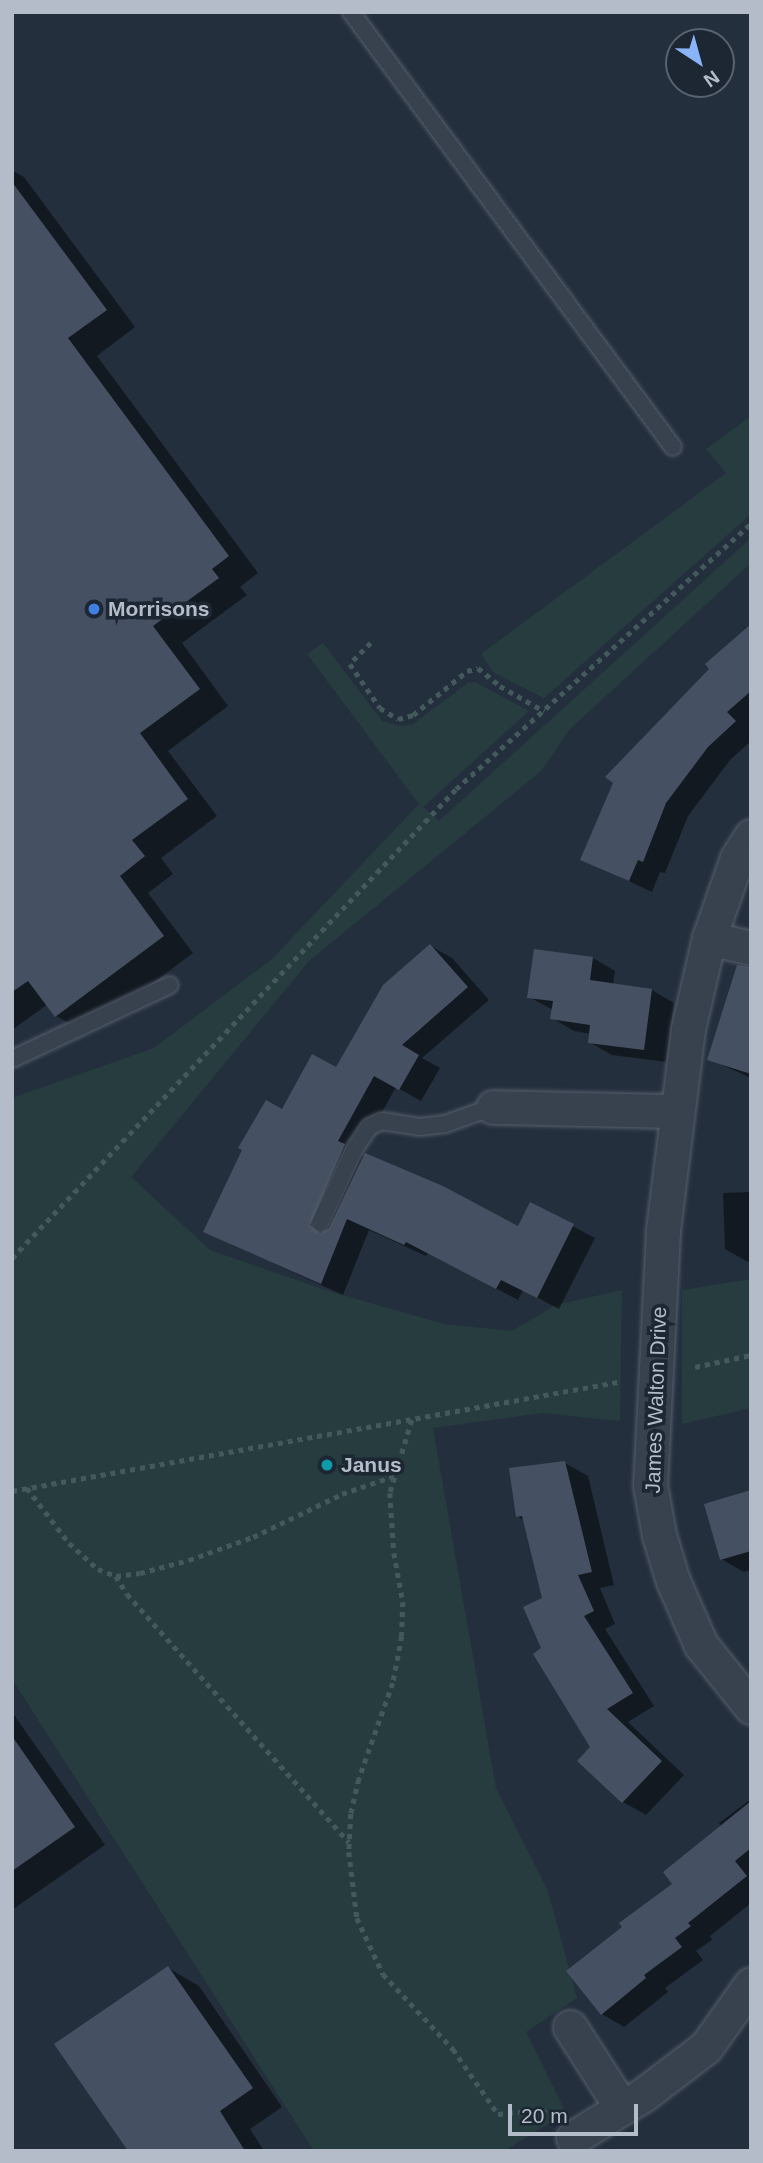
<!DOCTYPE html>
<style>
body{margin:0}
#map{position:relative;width:763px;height:2163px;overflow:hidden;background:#242f3e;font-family:Arial,sans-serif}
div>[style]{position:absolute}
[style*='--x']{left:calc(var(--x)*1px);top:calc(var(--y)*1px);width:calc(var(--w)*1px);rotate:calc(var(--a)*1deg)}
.green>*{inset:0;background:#263c3f}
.shadow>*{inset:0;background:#0007}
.building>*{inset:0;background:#455162}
.path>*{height:4.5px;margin-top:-2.25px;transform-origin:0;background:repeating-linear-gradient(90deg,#44595c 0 5px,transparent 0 10px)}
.roads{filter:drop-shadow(0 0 2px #565f6c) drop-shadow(0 0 2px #565f6c)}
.service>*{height:16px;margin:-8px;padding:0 8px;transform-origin:8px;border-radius:8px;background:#38414e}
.minor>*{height:33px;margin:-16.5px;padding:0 16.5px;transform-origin:16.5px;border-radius:16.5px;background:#38414e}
.dots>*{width:19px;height:19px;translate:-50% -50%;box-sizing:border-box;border:4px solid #1d2633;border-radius:50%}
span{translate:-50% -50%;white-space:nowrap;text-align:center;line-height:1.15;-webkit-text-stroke:7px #1d2633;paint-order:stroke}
.poi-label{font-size:21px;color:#b4bcc9;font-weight:700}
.left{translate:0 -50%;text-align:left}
.street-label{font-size:21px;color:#b4bcc9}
.frame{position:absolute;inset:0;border:14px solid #b4bcc9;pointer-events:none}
.north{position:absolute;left:665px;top:28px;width:70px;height:70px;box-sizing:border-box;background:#1d2633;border:2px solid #59626f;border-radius:50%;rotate:144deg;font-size:19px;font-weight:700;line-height:28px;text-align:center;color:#b4bcc9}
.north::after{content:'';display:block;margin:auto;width:24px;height:32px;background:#8ab4f8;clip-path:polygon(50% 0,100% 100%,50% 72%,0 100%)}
.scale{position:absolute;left:508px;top:2104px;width:130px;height:32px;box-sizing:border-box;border:4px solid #b4bcc9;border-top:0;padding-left:9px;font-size:21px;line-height:24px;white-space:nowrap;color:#b4bcc9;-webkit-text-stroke:5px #1d2633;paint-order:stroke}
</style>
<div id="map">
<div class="green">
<div style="clip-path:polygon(751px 416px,751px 514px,544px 698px,493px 672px,481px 654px,726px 473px,706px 449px)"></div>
<div style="clip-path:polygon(751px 538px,751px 563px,570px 729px,541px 771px,309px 961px,131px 1177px,210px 1250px,328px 1291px,444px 1324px,512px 1331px,556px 1305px,622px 1290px,620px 1421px,543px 1413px,433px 1428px,496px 1788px,548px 1891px,577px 1998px,526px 2032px,566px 2113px,504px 2151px,314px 2151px,12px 1679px,12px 1098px,154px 1048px,272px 959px,419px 804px,307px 654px,323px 643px,382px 721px,400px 726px,413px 724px,468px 683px,475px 682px,529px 711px,423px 807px,439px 821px)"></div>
<div style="clip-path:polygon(751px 1279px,751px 1408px,682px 1424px,682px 1290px)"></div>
</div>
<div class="shadow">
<div style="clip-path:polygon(12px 170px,24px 177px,135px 327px,97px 356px,258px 573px,240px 587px,247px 595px,182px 643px,228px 706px,168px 751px,217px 816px,161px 858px,173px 874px,148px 893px,193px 953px,86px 1033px,56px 1016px,48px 1004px,12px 1030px)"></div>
<div style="clip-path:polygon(751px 629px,751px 741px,730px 760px,688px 816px,665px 873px,660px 872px,652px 892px,582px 859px)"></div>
<div style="clip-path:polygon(431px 946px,452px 958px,489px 1000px,422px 1058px,440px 1068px,421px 1101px,396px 1087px,359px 1154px,519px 1228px,531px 1204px,595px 1238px,559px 1309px,523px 1290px,518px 1300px,428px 1253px,426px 1256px,369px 1230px,343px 1295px,205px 1232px,282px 1112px,337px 1069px)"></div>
<div style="clip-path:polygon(593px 958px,615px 971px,613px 985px,652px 990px,674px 1003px,666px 1062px,612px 1055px,589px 1042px,591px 1034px,574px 1031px,552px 1018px,553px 1010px,529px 997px)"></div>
<div style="clip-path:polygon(751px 1007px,751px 1078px,709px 1059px)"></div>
<div style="clip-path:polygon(751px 1192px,751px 1261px,748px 1262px,725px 1249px,723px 1193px)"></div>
<div style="clip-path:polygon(565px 1463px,588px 1476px,614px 1585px,600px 1588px,615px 1624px,605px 1629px,654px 1706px,628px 1722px,684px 1775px,646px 1815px,623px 1802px,579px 1761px,592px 1747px,543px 1649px,544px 1600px,525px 1521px,517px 1516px)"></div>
<div style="clip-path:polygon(751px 1492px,751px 1570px,744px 1572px,721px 1559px)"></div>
<div style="clip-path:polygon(12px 1712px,105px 1845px,12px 1910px)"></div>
<div style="clip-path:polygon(751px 1799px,751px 1903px,710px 1936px,712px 1940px,696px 1951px,703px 1960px,665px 1988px,668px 1992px,624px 2027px,602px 2014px,675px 1885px,722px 1827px,719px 1823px)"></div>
<div style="clip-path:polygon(168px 1968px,199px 1986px,282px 2107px,250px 2129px,264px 2151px,130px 2151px)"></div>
</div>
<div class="building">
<div style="clip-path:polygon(12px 182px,107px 310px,68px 338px,229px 556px,212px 569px,219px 578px,153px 626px,200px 689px,140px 733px,188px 799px,132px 840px,145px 856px,120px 876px,164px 936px,55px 1017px,28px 981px,12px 992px)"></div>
<div style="clip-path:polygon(751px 624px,751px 691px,727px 712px,736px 721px,708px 747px,666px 803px,643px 862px,638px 860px,629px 881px,580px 860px,613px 783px,605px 777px,709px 669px,705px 664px)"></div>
<div style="clip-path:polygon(430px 944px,468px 987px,402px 1045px,419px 1055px,399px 1090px,374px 1076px,338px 1141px,345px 1144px,310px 1225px,320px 1233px,329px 1228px,365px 1153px,443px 1186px,518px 1226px,530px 1202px,574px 1224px,537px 1298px,501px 1280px,496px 1289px,406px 1242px,404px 1245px,347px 1219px,321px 1284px,203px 1232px,242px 1150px,238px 1148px,266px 1100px,282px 1109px,312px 1054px,336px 1067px,383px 985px)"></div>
<div style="clip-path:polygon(534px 949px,593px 957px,590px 980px,652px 989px,644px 1050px,588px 1043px,590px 1025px,550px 1019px,553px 1001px,527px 998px)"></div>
<div style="clip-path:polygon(737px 965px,751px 967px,751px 1074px,707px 1060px)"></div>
<div style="clip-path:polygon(565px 1461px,592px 1572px,578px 1575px,594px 1611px,584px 1616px,633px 1693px,607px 1709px,662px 1761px,622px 1803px,577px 1761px,590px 1747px,533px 1654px,541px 1648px,523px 1607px,542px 1598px,522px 1516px,516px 1517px,509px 1468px)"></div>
<div style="clip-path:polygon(751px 1490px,751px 1551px,720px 1560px,704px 1504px)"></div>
<div style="clip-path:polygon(12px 1736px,75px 1827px,12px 1871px)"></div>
<div style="clip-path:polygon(751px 1801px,751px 1848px,735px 1861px,747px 1876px,688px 1923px,691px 1926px,675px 1938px,682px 1947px,644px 1975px,646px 1978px,601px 2015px,566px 1971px,622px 1927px,619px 1923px,672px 1884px,663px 1872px)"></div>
<div style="clip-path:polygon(168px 1966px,253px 2088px,220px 2111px,245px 2151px,128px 2151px,54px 2044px)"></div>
</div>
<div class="path">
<div style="--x:371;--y:643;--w:30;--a:135"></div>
<div style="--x:350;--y:664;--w:53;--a:55.7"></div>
<div style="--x:380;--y:708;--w:21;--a:31"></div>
<div style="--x:398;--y:719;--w:16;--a:-15"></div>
<div style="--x:413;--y:715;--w:70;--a:-39.2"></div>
<div style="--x:467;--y:671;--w:11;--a:-15"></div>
<div style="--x:478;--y:668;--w:28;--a:39"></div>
<div style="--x:500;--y:686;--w:51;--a:29.6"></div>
<div style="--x:12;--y:1258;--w:646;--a:-46.57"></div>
<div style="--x:456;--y:789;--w:397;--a:-42"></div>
<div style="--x:695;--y:1367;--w:57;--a:-12.1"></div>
<div style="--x:412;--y:1420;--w:76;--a:106.8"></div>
<div style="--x:390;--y:1493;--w:60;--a:86.2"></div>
<div style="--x:394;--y:1553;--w:50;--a:79.6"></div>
<div style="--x:403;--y:1602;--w:34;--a:92"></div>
<div style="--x:402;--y:1636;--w:48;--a:100.8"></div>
<div style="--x:393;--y:1683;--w:102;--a:109.5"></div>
<div style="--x:359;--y:1779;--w:36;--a:103"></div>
<div style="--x:351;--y:1814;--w:38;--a:93"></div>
<div style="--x:349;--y:1852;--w:66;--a:83.1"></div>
<div style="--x:357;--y:1918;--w:62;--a:65.1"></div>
<div style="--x:383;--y:1974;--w:103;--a:47"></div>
<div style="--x:453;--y:2049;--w:79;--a:55.3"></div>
<div style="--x:498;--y:2114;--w:45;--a:-5.1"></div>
<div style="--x:543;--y:2110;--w:4;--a:45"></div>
<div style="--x:27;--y:1488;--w:69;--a:52.6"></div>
<div style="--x:69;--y:1543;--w:39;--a:42"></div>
<div style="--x:98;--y:1569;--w:19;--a:21"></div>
<div style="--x:116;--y:1576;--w:24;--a:-7"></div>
<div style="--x:140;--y:1573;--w:51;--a:-14.9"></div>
<div style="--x:189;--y:1560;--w:68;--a:-19.8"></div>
<div style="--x:253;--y:1537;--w:99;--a:-25.8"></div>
<div style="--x:342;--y:1494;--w:55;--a:-19.1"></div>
<div style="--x:12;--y:1491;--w:616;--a:-10.2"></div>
<div style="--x:116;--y:1576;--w:21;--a:59"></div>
<div style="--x:127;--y:1594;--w:333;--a:48.2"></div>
</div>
<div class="roads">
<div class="service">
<div style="--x:351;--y:12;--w:541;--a:53.49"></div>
<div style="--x:12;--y:1059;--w:174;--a:-25.1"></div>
<div style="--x:320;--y:1223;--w:83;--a:-65"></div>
<div style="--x:355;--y:1148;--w:25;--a:-56"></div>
<div style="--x:369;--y:1127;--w:14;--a:-25"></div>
<div style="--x:382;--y:1121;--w:38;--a:9"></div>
<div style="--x:420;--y:1127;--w:25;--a:-7"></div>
<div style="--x:445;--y:1124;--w:51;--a:-19.5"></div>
</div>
<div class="minor">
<div style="--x:751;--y:836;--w:26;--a:122"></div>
<div style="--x:737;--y:858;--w:85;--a:109.3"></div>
<div style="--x:709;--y:938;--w:93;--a:103"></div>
<div style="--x:688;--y:1029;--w:204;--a:97.1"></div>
<div style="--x:663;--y:1231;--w:254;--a:92.9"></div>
<div style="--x:650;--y:1485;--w:51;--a:79.8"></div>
<div style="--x:659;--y:1535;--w:48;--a:73.1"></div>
<div style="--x:673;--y:1581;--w:70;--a:66.4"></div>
<div style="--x:701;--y:1645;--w:80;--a:51.1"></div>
<div style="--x:709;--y:938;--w:43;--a:13.4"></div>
<div style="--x:493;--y:1107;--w:183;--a:1.3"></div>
<div style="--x:570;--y:2027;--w:96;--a:57.3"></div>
<div style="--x:573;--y:2138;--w:82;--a:-31.6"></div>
<div style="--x:643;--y:2095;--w:79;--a:-37.3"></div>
<div style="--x:706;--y:2047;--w:77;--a:-54.5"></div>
</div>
</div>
<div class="dots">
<div style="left:94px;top:609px;background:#3f7fe0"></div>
<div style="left:327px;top:1465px;background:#0f9aa8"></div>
</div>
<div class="poi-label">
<span class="left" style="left:108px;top:609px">Morrisons</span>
<span class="left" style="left:341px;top:1465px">Janus</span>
</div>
<div class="street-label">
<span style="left:656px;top:1400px;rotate:-88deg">James Walton Drive</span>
</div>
<div class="frame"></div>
<div class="north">N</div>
<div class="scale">20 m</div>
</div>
